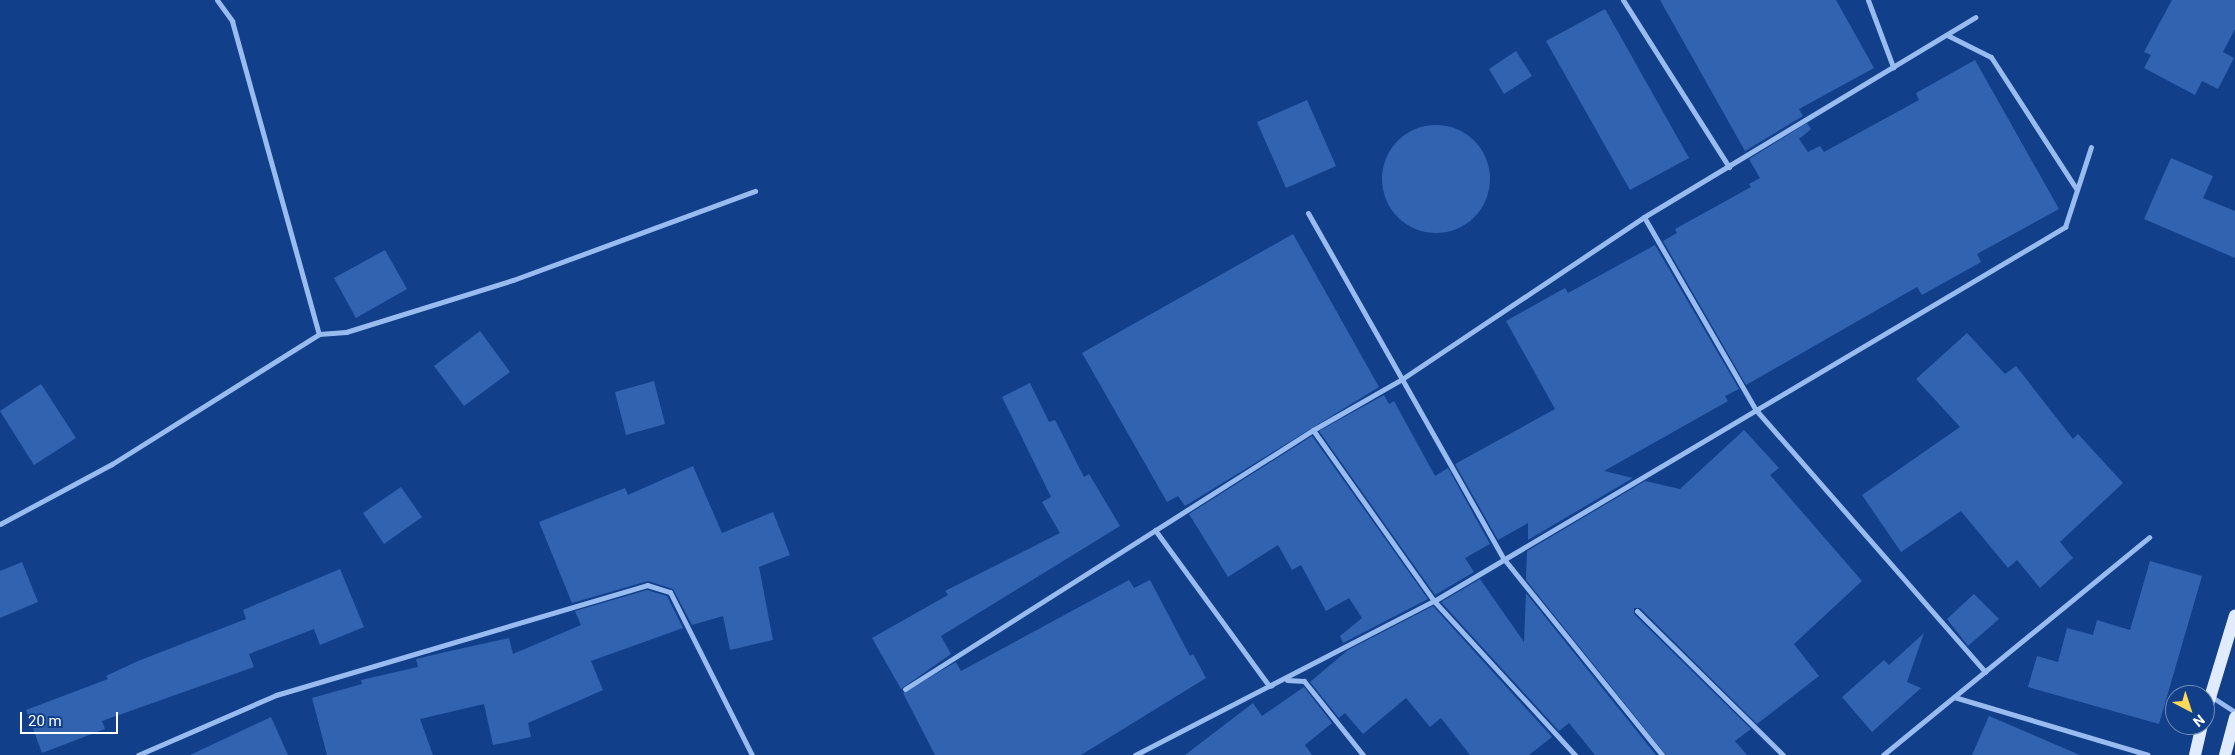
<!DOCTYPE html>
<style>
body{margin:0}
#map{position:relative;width:2235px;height:755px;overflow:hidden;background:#123f89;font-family:Roboto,sans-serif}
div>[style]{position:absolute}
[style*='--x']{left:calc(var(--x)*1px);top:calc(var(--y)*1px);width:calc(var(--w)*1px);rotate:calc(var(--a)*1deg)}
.building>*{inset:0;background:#3263b0}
.round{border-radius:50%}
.street>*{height:5px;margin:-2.5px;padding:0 2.5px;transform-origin:2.5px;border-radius:2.5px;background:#98bbf0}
.primary>*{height:12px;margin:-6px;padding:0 6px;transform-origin:6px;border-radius:6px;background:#e1ebff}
span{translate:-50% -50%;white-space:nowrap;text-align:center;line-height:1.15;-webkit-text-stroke:4.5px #123f89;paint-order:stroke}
.north{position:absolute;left:2165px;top:685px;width:50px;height:50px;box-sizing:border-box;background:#123f89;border:1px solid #718cb8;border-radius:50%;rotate:140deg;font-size:14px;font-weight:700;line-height:20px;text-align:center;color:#fff}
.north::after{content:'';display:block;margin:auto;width:18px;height:22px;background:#ffd857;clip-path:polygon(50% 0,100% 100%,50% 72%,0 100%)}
.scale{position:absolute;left:20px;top:712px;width:98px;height:22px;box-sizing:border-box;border:2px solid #fff;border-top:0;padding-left:6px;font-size:15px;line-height:18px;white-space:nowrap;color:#fff;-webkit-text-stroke:4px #123f89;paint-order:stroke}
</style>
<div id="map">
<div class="building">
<div style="clip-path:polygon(1660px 0,1836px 0,1874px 68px,1799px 109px,1803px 116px,1745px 151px)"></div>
<div style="clip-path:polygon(2172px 0,2235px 0,2235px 29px,2223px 52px,2234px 58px,2218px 89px,2202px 81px,2195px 95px,2144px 68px,2151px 55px,2144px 52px)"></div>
<div style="clip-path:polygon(1605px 9px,1689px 158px,1630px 190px,1546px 41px)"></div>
<div style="clip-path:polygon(1516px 51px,1532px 76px,1504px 94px,1489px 69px)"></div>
<div style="clip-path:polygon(1975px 60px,2059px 209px,1977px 254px,1981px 262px,1922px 295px,1917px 287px,1746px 385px,1663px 241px,1677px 233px,1675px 229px,1751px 187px,1749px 184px,1760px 178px,1749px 159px,1807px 123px,1811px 129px,1799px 139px,1808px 152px,1820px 146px,1824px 152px,1919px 100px,1916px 93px)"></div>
<div style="clip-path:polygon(1307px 100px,1336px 166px,1286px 188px,1257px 122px)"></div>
<div class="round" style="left:1382px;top:125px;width:108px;height:108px"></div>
<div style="clip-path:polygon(2171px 158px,2213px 176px,2203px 198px,2235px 211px,2235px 258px,2144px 219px)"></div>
<div style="clip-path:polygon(1293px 234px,1379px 387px,1185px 506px,1178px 496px,1167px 502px,1082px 353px)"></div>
<div style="clip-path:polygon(1655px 245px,1739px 389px,1725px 396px,1728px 401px,1604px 471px,1633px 478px,1528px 540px,1528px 523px,1498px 540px,1455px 464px,1555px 409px,1506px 321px,1565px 288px,1568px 293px)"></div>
<div style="clip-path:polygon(385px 250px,407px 289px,356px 318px,334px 278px)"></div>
<div style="clip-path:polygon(480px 331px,510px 372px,464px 406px,434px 366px)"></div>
<div style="clip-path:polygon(1967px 333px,2005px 374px,2016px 366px,2073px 439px,2078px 434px,2123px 483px,2060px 542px,2073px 558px,2040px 588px,2017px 560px,2008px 568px,1961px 511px,1901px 552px,1862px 495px,1960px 427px,1916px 379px)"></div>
<div style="clip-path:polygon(654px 381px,665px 424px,626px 435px,615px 392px)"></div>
<div style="clip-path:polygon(1030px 383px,1049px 422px,1055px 420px,1084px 477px,1089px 474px,1120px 526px,941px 636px,951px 654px,901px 689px,872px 638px,948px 595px,945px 591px,1060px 533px,1042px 502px,1051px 497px,1002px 397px)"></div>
<div style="clip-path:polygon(41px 384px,76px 438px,34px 465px,0 411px)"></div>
<div style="clip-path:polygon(1384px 395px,1389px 404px,1394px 401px,1435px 476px,1448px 468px,1490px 544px,1465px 558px,1474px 572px,1435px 595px,1319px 431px)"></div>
<div style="clip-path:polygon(1744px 430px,1779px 468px,1770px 475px,1862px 581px,1794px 644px,1819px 676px,1757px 724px,1640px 608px,1634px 608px,1634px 614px,1751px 729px,1735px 741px,1747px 755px,1666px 755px,1526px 580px,1527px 551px,1645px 481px,1680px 489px)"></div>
<div style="clip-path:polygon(1312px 436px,1428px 599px,1343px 643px,1340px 636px,1362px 618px,1349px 598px,1326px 611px,1301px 565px,1292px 570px,1278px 545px,1228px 577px,1189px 514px)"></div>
<div style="clip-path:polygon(693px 466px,722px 533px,773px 512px,790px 555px,759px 567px,773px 640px,730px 650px,723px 616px,692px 625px,673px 589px,648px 581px,572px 603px,539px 522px,625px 488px,628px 495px)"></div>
<div style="clip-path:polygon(401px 487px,422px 517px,384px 544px,363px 513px)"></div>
<div style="clip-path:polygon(2150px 561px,2202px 576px,2159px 724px,2028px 687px,2037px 656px,2058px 662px,2067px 628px,2093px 635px,2097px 620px,2130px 630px)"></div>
<div style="clip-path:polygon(22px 562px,38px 602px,0 618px,0 571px)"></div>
<div style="clip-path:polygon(340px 569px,364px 627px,320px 645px,314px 629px,249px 654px,254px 667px,102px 721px,105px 729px,42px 753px,26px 710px,108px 679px,106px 676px,138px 661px,246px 619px,243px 610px)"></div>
<div style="clip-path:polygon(1480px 579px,1524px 642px,1526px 593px,1656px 755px,1595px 755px,1569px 723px,1559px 731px,1441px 602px)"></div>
<div style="clip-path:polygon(1129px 580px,1134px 588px,1150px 580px,1190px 656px,1193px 654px,1206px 678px,1081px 755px,935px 755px,903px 693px,956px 662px,961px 671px)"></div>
<div style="clip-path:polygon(647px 590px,667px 596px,683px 628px,591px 661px,603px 690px,528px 723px,531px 737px,493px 745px,484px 704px,420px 719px,433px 755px,327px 755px,312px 698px,362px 684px,361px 680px,418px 667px,416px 659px,450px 651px,509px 638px,513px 654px,581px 625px,575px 611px)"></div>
<div style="clip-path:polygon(1974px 594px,1999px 619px,1968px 646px,1947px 619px)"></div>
<div style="clip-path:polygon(1433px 606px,1552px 737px,1529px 755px,1470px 755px,1441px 718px,1430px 727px,1406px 698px,1363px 734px,1345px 713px,1339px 718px,1310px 682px,1348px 650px)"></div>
<div style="clip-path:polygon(1924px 633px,1907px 682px,1921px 688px,1872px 732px,1842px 697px,1884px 660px,1889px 665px)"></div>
<div style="clip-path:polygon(1304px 687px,1332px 723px,1305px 745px,1312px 755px,1185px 755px,1253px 703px,1262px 716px)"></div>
<div style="clip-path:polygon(1989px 716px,2080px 755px,1972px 755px)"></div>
<div style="clip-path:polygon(271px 717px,288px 755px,190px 755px)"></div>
</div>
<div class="street">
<div style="--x:217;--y:0;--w:26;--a:54"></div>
<div style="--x:232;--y:21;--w:325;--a:74.5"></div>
<div style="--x:1623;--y:0;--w:198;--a:57.6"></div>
<div style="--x:1868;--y:0;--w:72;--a:69.5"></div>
<div style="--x:1947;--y:35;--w:49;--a:26.6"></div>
<div style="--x:1991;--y:57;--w:158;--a:57.1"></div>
<div style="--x:1308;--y:213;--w:398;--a:60.5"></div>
<div style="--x:1504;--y:559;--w:252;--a:51.1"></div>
<div style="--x:1644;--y:217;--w:223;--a:59.9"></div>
<div style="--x:1756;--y:410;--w:348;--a:48.8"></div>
<div style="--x:1313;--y:430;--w:209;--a:54.7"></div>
<div style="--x:1434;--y:601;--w:209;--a:47.5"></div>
<div style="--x:0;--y:524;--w:127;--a:-28.2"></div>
<div style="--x:112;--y:464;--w:244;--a:-32.1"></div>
<div style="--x:319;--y:334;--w:27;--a:-4"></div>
<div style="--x:346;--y:332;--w:175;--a:-17.3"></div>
<div style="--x:513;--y:280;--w:258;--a:-20.2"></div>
<div style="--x:1155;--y:530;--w:193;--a:53.8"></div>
<div style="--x:1269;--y:686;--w:3;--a:-18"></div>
<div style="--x:1637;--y:611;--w:205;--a:44.6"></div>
<div style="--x:1287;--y:680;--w:17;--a:3"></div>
<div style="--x:1304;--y:681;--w:95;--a:51.4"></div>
<div style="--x:905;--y:689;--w:483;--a:-32.4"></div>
<div style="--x:1313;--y:430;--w:103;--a:-29.8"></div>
<div style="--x:1402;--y:379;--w:291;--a:-33.8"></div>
<div style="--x:1644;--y:217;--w:387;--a:-31.1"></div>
<div style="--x:1954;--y:697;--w:202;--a:16.6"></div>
<div style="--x:2212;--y:697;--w:27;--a:33"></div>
<div style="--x:138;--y:755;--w:150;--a:-23.5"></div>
<div style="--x:276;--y:695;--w:387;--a:-16.5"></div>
<div style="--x:647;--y:585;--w:24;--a:17"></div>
<div style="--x:670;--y:592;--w:182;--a:63.3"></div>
<div style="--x:1135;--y:755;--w:336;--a:-27.3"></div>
<div style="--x:1434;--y:601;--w:734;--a:-30.66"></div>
<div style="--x:2065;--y:227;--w:84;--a:-72"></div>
<div style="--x:1883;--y:755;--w:344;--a:-39.3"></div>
</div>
<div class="primary">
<div style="--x:2205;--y:714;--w:103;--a:-73.1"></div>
<div style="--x:2195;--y:755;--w:31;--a:-77"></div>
<div style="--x:2225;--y:755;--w:39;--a:-75"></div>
</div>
<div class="north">N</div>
<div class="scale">20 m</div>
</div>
